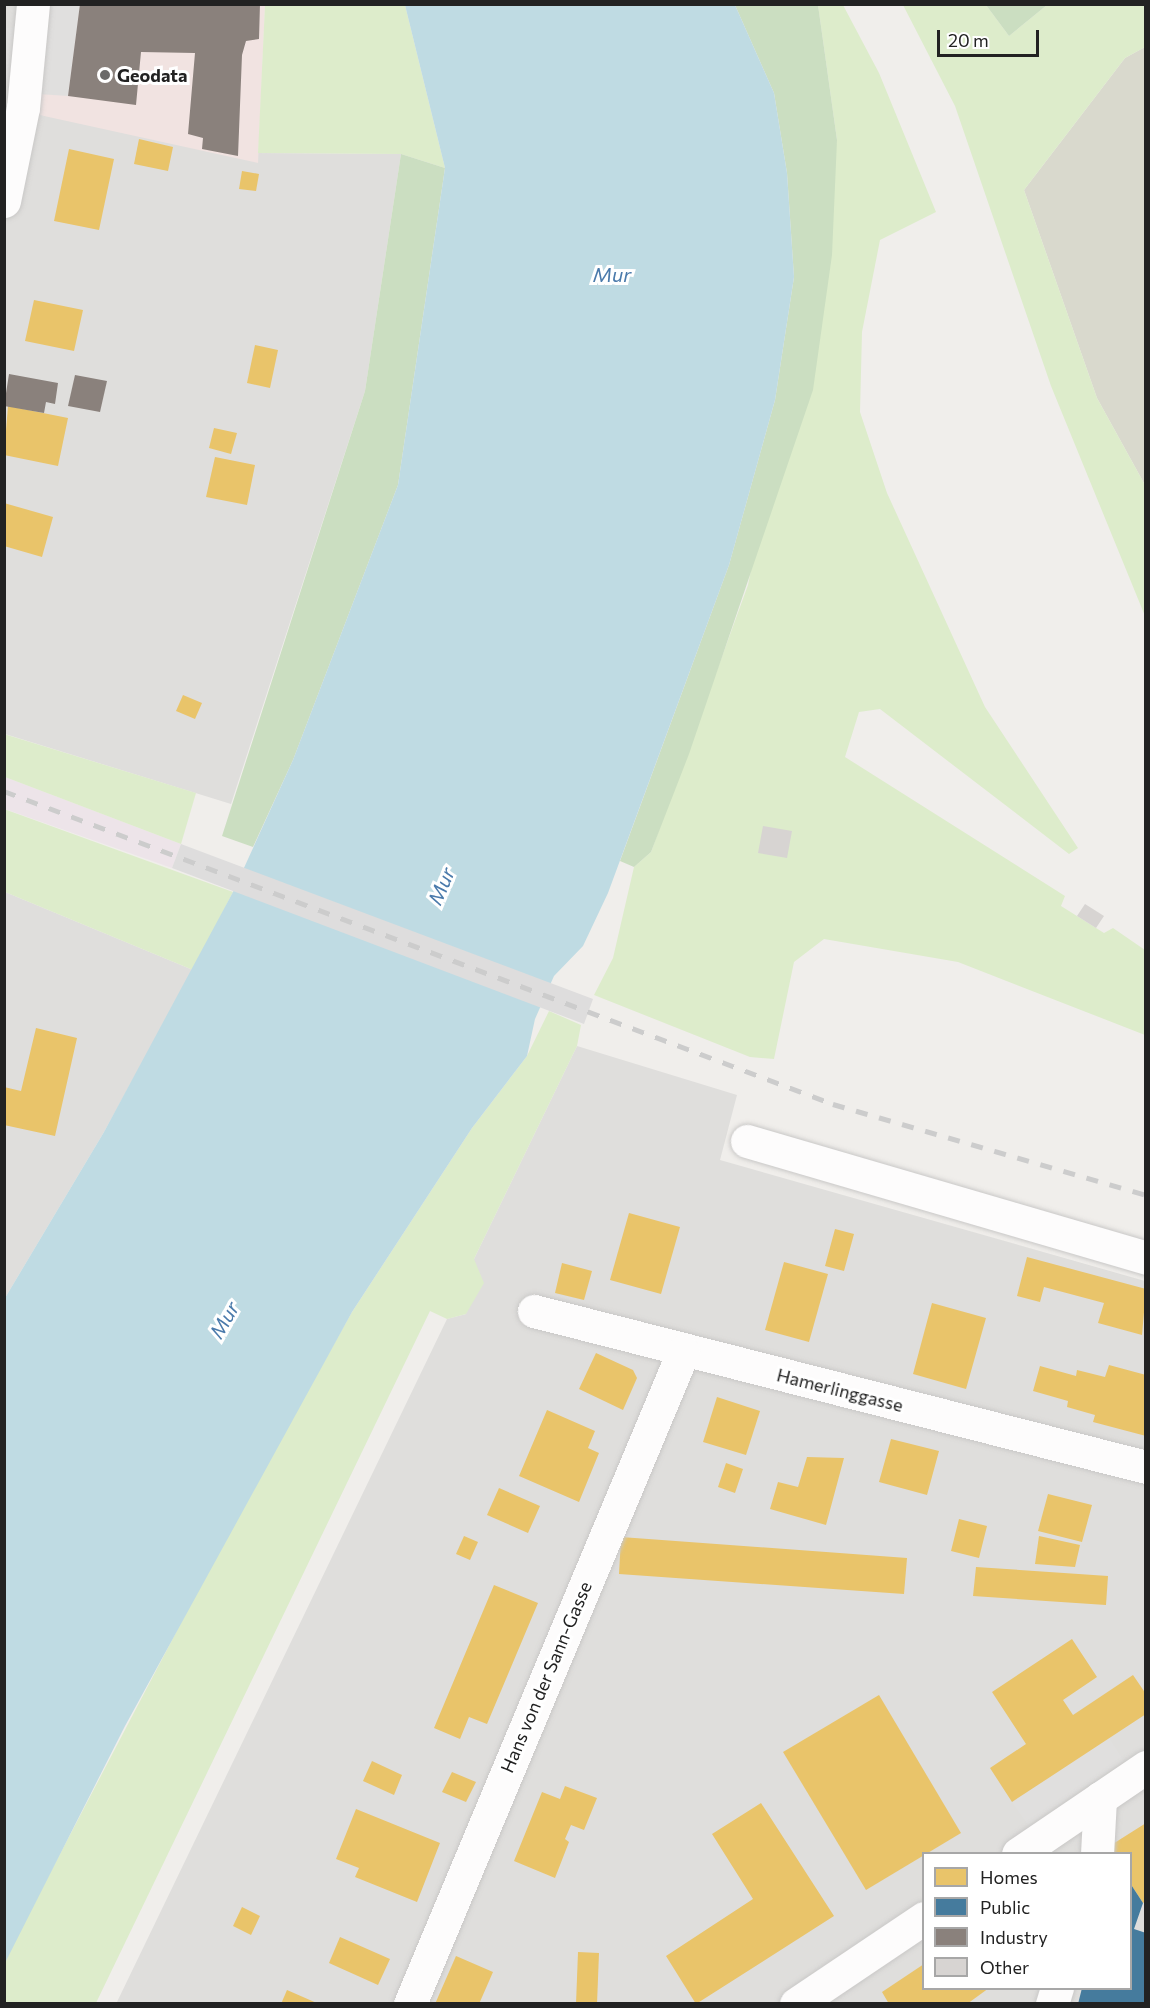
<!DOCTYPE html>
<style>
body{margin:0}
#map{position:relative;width:1150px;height:2008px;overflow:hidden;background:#f0eeeb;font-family:Commissioner,sans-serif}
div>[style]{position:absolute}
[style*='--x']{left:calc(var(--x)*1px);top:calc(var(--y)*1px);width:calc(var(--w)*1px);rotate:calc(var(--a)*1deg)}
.residential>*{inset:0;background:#dfdedc}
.commercial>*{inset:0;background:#f1e3e1}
.industrial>*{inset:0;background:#ede4e9}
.construction>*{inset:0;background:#d9d9cd}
.grass>*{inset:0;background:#ddeccb}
.forest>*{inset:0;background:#cbdec1}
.parking>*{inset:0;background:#e0dfde}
.water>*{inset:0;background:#bfdbe3}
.pier>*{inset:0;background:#dedddd}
.homes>*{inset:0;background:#e9c46a}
.public>*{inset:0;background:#457b9d}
.industry>*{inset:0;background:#8a817c}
.building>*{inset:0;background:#d7d4d2}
.roads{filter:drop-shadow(0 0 2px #c9c8c7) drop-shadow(0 0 2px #c9c8c7)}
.minor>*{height:33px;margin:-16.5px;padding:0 16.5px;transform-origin:16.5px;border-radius:16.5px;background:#fdfcfc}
.rail>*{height:4.5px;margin-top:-2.25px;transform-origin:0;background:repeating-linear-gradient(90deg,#ccc 0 12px,transparent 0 24px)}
.dots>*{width:16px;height:16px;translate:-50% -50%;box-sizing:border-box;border:3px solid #fff;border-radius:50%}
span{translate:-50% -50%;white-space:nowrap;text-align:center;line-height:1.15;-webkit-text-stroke:6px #fff;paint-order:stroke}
.poi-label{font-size:18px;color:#222;font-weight:700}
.left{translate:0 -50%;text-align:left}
.street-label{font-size:18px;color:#222}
.water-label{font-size:20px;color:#4a7aab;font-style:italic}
.frame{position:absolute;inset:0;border:6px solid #222;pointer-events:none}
.legend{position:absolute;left:922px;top:1852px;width:210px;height:138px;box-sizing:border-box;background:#fff;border:2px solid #a7a7a7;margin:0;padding:8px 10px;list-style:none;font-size:18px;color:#222}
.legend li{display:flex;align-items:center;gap:12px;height:30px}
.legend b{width:30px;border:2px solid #a7a7a7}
.scale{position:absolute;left:937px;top:30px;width:102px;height:27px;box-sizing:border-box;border:3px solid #222;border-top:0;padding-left:8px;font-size:18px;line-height:21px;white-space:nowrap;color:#222;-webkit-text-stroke:4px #fff;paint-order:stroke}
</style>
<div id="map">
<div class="residential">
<div style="clip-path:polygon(4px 5px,48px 5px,258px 162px,258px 153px,401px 154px,365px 391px,231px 804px,5px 734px)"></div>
<div style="clip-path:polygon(5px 892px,193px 970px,104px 1132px,5px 1298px)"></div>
<div style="clip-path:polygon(evenodd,577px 1046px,737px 1095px,720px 1160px,1145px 1281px,1145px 2003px,116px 2004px,447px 1319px,466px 1314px,474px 1259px,577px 1046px,924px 1854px,1130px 1854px,1130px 1988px,924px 1988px,924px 1854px)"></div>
</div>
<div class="commercial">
<div style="clip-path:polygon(48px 5px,265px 5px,258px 163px,35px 114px)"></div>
</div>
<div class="industrial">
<div style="clip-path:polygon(5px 777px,181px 844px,172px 868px,5px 809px)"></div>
</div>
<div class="construction">
<div style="clip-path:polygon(1145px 47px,1145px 485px,1097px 398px,1024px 190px,1125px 58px)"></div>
</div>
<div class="grass">
<div style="clip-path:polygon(265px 5px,405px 5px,445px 168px,401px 154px,258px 153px)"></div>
<div style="clip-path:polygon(818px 5px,843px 5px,879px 73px,936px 212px,880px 240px,862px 332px,860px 412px,887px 493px,985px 707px,1078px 848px,1069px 854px,880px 709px,859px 712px,845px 757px,1065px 896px,1061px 906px,1104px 933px,1113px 928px,1145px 950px,1145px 1035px,958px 962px,824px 939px,794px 962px,774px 1059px,750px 1057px,594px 995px,613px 958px,634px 867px,651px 852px,748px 585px,837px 140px)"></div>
<div style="clip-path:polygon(903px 5px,986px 5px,1009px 36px,1047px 5px,1145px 5px,1145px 47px,1125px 58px,1024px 190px,1097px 398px,1145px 485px,1145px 616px,1051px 386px,955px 106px)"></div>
<div style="clip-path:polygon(4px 734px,196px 793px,181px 844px,5px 777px)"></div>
<div style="clip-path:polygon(4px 809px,233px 892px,193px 970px,5px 892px)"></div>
<div style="clip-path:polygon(549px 1011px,581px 1025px,577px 1046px,474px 1259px,484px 1283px,466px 1314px,447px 1319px,430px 1311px,96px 2003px,5px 2004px,5px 1963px,16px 1938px,238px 1514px,352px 1312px,472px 1128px,527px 1056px)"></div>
</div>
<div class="forest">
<div style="clip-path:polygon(735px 5px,818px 5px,837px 140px,832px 255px,813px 390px,689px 754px,651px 852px,634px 867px,620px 861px,729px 565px,775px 400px,794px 277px,787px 173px,774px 93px)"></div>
<div style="clip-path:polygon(986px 5px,1047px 5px,1009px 36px)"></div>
<div style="clip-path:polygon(401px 154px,445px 168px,398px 485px,293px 760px,253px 847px,222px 836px,365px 391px)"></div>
</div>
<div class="parking">
<div style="clip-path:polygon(48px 5px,80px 5px,68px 96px,38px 94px)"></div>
<div style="clip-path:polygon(5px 28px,15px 28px,11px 80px,5px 79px)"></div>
<div style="clip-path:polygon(1109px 1738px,1124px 1761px,1028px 1825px,1012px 1802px)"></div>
</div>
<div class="water">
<div style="clip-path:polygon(405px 5px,735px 5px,774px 93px,787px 173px,794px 277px,775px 400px,729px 565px,608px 893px,583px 946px,554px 976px,535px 1019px,527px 1056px,472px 1128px,352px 1312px,125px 1726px,5px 1963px,5px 1298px,104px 1132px,233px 892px,293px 760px,398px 485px,445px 168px)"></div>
</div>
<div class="pier">
<div style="clip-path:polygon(181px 844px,593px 999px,584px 1024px,172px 868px)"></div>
</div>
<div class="homes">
<div style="clip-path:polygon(139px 139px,173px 147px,168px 171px,134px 164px)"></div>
<div style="clip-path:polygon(69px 149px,114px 159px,99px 230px,54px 221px)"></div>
<div style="clip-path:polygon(242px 171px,259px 174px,256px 191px,239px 189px)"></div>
<div style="clip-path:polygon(34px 300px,83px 310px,74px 351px,25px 341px)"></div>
<div style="clip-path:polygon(255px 345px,278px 350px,270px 388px,247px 383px)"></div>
<div style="clip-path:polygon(8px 406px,68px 418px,58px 466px,4px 455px)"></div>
<div style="clip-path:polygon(214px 428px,237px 433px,231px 454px,209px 448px)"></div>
<div style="clip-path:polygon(215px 457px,255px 465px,247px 505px,206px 497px)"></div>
<div style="clip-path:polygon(4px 503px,53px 517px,42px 557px,4px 546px)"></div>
<div style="clip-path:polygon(183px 695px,202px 703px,195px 719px,176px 711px)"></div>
<div style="clip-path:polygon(36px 1028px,77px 1038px,55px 1136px,4px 1125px,4px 1087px,21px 1091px)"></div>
<div style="clip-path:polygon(629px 1213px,680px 1227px,661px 1294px,610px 1280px)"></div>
<div style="clip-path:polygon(835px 1229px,854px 1234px,844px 1271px,825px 1266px)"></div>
<div style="clip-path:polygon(1027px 1257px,1146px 1289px,1142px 1335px,1098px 1323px,1104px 1303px,1044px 1287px,1040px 1302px,1017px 1296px)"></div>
<div style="clip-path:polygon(784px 1262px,828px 1274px,809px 1342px,765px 1330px)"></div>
<div style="clip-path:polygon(562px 1263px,592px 1271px,584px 1300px,555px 1293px)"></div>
<div style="clip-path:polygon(932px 1303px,986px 1318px,966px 1389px,913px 1374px)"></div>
<div style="clip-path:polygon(596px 1353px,633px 1370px,637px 1378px,623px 1410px,579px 1389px)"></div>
<div style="clip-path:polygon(1109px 1365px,1146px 1375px,1146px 1436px,1093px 1422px,1095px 1415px,1067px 1407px,1068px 1401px,1033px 1391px,1040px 1366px,1076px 1376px,1077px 1370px,1105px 1377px)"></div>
<div style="clip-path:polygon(717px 1397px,760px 1411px,746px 1455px,703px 1442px)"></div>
<div style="clip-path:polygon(547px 1410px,595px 1431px,588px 1448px,599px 1453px,579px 1502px,519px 1476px)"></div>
<div style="clip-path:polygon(891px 1439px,939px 1451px,927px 1495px,879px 1482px)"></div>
<div style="clip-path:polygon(807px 1457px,844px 1458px,826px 1525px,770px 1509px,778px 1482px,798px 1487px)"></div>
<div style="clip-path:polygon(726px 1463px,743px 1469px,735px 1493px,718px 1487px)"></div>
<div style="clip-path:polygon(499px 1488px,540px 1506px,528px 1533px,487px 1515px)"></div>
<div style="clip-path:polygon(1048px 1494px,1092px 1505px,1082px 1542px,1038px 1531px)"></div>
<div style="clip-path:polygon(959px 1519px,987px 1526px,979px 1558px,951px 1551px)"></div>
<div style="clip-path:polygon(464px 1536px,478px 1542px,470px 1560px,456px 1554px)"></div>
<div style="clip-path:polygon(1039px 1536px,1080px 1545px,1075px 1567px,1035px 1564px)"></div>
<div style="clip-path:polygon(621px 1537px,907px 1558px,904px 1594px,619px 1574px)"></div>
<div style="clip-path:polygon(976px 1567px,1108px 1576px,1106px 1605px,973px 1596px)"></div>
<div style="clip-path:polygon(494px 1585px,538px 1603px,487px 1724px,469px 1717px,460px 1739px,434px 1728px)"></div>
<div style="clip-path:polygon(1072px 1639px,1097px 1677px,1063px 1700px,1073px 1715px,1133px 1675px,1146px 1694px,1146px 1714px,1012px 1802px,990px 1768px,1026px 1744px,992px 1692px)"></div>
<div style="clip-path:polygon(879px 1695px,961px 1833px,866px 1890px,783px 1752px)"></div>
<div style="clip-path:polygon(372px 1761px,402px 1775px,394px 1795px,363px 1781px)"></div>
<div style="clip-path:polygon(452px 1772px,476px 1782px,466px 1802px,442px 1792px)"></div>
<div style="clip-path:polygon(565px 1786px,597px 1798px,584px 1830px,571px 1825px,565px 1839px,569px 1842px,555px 1878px,514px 1861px,542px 1792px,560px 1799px)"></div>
<div style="clip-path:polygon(761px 1803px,834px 1916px,696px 2004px,666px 1956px,753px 1899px,712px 1834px)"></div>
<div style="clip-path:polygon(356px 1809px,440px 1843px,417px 1902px,355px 1877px,359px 1868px,336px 1859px)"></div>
<div style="clip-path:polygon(1146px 1823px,1146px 1901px,1143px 1903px,1130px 1883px,1130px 1854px,1112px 1854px,1108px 1847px)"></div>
<div style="clip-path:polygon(242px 1907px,260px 1916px,251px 1935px,233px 1926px)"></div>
<div style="clip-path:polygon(340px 1937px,390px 1959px,378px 1985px,329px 1963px)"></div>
<div style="clip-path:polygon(578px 1952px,599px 1953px,597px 2004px,576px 2004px)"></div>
<div style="clip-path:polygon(456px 1956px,493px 1972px,479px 2004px,435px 2004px)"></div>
<div style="clip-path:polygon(924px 1964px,924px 1988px,989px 1988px,967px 2004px,889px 2004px,882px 1992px)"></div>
<div style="clip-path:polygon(287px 1990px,319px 2004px,281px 2004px)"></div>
</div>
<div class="public">
<div style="clip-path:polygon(1130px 1883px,1143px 1903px,1134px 1929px,1146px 1933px,1146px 2004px,1078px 2004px,1082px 1988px,1130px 1988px)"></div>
</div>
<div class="industry">
<div style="clip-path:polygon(80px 4px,260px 4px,259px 39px,246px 41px,242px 55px,238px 156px,202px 149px,203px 138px,188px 134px,195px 53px,141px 52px,136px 105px,68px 96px)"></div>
<div style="clip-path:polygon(9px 374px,58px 383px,55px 404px,46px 402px,44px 413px,4px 406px)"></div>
<div style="clip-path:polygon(75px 375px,107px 381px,100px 412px,68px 406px)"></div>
</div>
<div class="building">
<div style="clip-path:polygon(763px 826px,792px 831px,787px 858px,758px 853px)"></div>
<div style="clip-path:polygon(1085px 904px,1104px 916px,1096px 928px,1077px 916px)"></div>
</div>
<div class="roads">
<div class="minor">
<div style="--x:4;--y:201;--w:95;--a:-78.5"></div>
<div style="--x:23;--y:108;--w:104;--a:-84.5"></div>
<div style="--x:747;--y:1141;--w:416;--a:16.3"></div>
<div style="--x:534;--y:1311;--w:632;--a:14.3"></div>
<div style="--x:1018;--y:1854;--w:155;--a:-34.2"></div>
<div style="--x:1097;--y:1854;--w:56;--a:-86.9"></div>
<div style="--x:410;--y:2004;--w:707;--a:-67.28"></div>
<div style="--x:796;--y:2004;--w:154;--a:-33.9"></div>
<div style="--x:1052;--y:2004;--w:17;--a:-73"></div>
</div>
</div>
<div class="rail">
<div style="--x:4;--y:791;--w:886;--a:20.68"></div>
<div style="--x:833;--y:1104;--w:326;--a:16.2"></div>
</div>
<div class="dots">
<div style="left:105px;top:75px;background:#6a6968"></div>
</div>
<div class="poi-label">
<span class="left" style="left:117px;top:75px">Geodata</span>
</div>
<div class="street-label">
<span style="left:840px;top:1390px;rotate:14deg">Hamerlinggasse</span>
<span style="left:546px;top:1677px;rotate:-67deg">Hans von der Sann-Gasse</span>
</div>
<div class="water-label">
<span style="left:612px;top:274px">Mur</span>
<span style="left:441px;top:886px;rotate:-67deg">Mur</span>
<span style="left:224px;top:1320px;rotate:-60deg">Mur</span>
</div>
<div class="frame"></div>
<ul class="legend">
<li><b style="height:16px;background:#e9c46a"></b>Homes</li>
<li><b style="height:16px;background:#457b9d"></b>Public</li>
<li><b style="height:16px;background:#8a817c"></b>Industry</li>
<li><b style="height:16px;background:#d7d4d2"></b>Other</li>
</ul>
<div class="scale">20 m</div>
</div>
